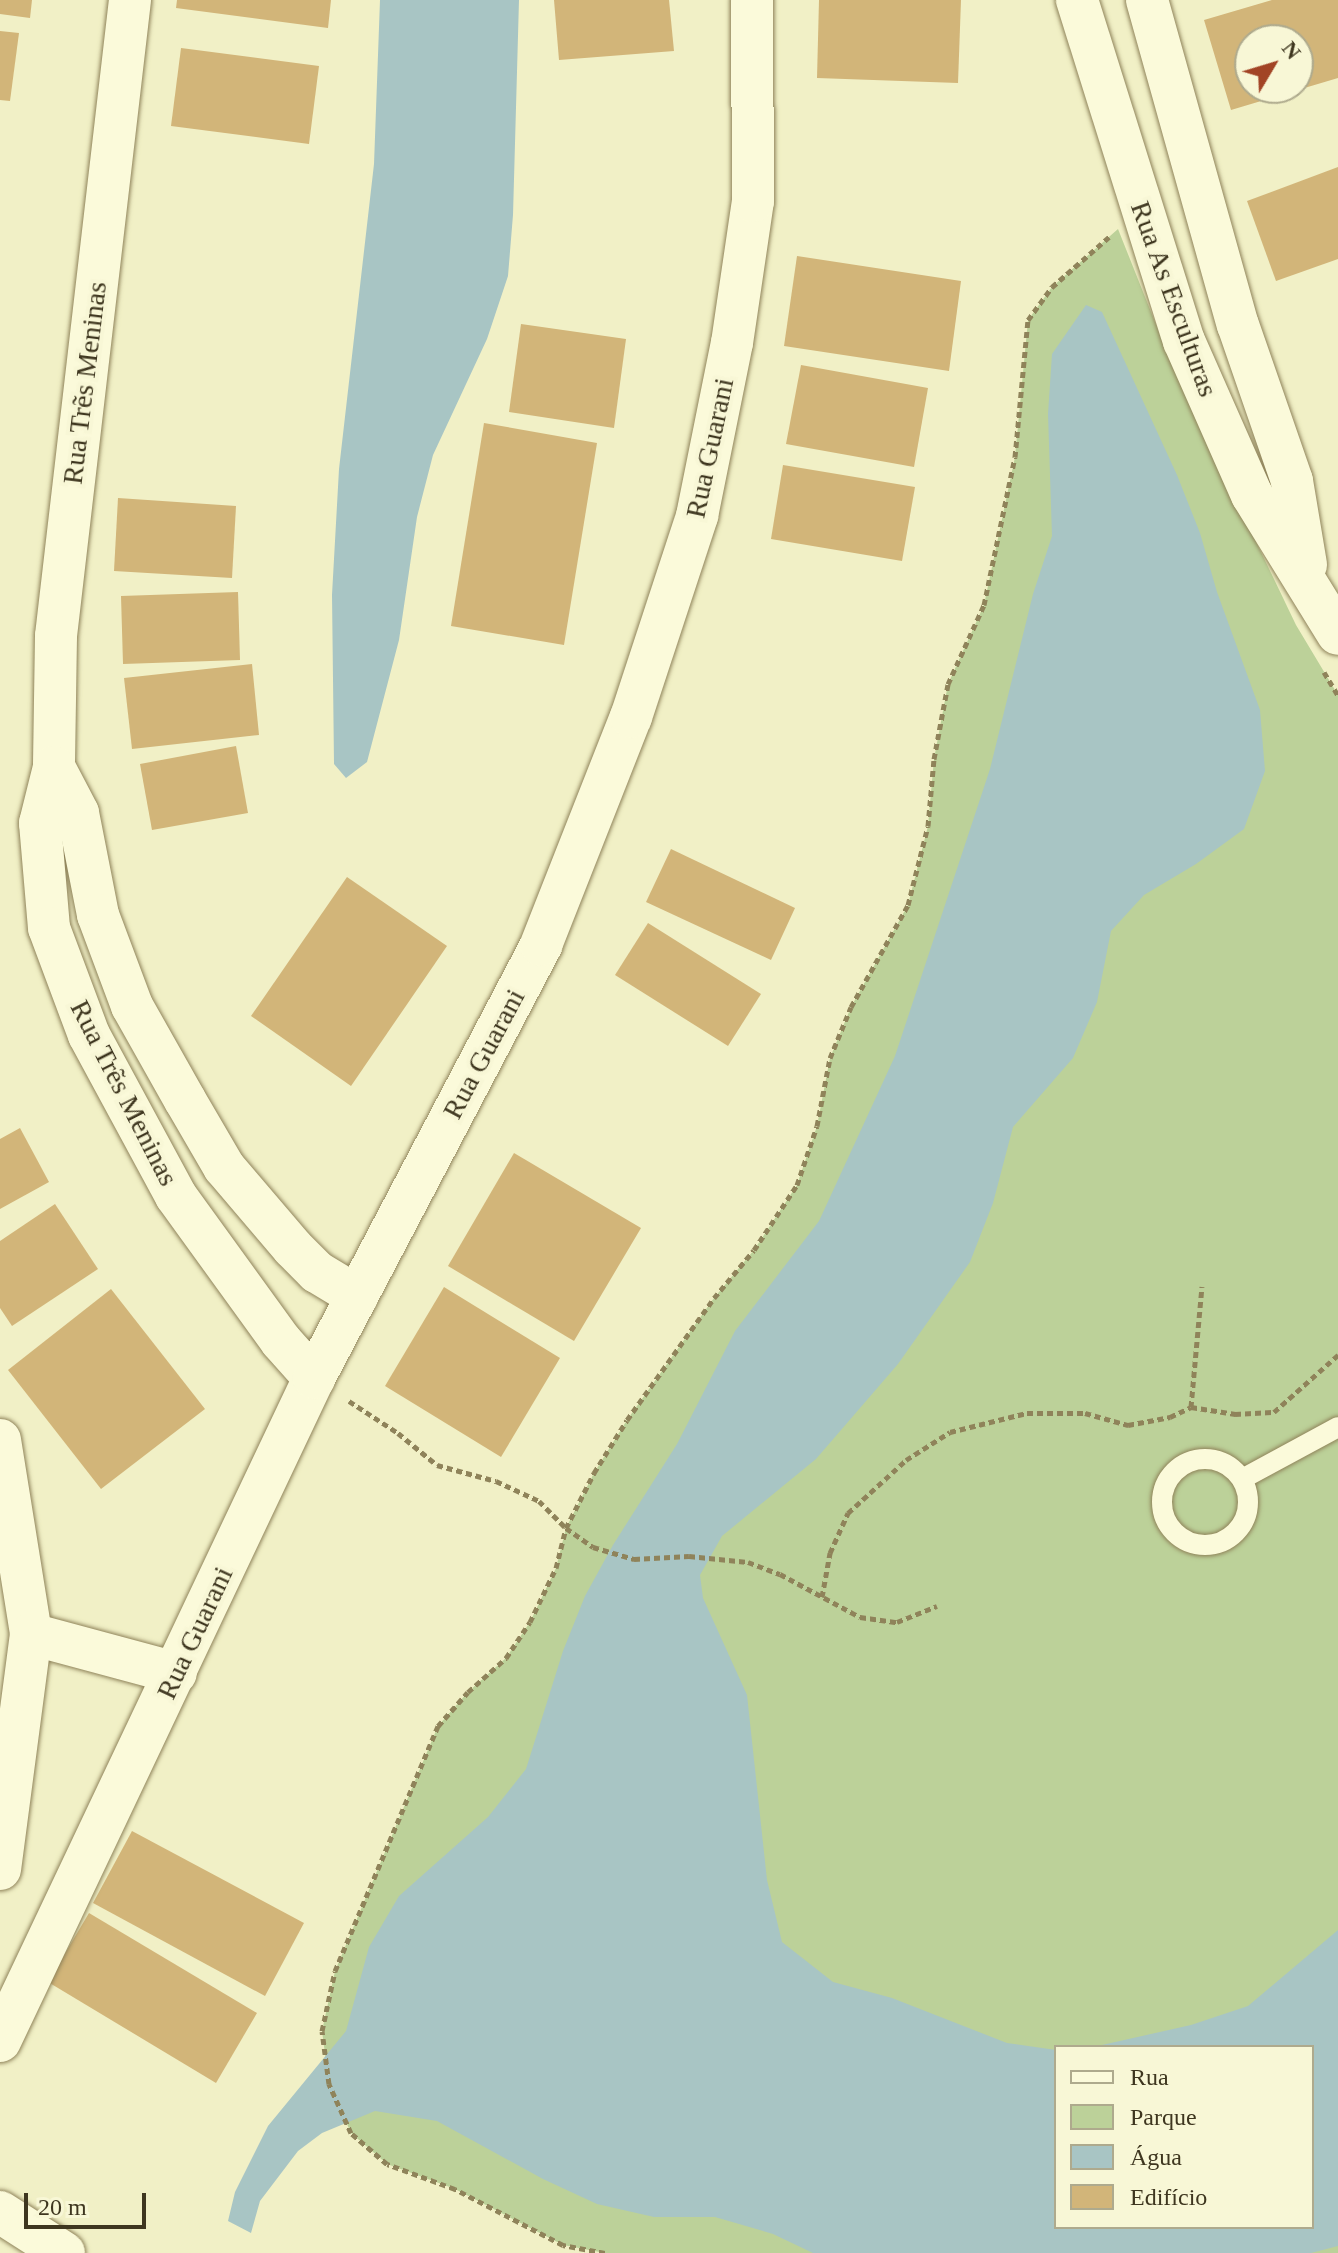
<!DOCTYPE html>
<meta charset="utf-8">
<style>
body{margin:0}
#map{position:relative;width:1338px;height:2253px;overflow:hidden;background:#f1f0c6;font-family:"Times New Roman",serif}
div>[style]{position:absolute}
[style*='--x']{left:calc(var(--x)*1px);top:calc(var(--y)*1px);width:calc(var(--w)*1px);rotate:calc(var(--a)*1deg)}
.green>*{inset:0;background:#bcd199}
.water>*{inset:0;background:#a8c5c4}
.building>*{inset:0;background:#d2b579}
.path>*{height:5px;margin-top:-2.5px;transform-origin:0;background:repeating-linear-gradient(90deg,#8f835a 0 6px,transparent 0 10px)}
.roads{filter:drop-shadow(0 0 2px #8f835a) drop-shadow(0 0 2px #8f835a)}
.lane>*{height:20px;margin:-10px;padding:0 10px;transform-origin:10px;border-radius:10px;background:#fbfada}
.lane>.ring{margin:-10px;padding:0;box-sizing:content-box;background:none;border:20px solid #fbfada;border-radius:50%}
.street>*{height:42px;margin:-21px;padding:0 21px;transform-origin:21px;border-radius:21px;background:#fbfada}
span{translate:-50% -50%;white-space:nowrap;text-align:center;line-height:1.15;-webkit-text-stroke:8px #f8f7d6;paint-order:stroke}
.street-label{font-size:28px;color:#3e361f}
.legend{position:absolute;left:1054px;top:2045px;width:260px;height:184px;box-sizing:border-box;background:#f8f7d6;border:2px solid #aeaa8d;margin:0;padding:10px 14px;list-style:none;font-size:24px;color:#3e361f}
.legend li{display:flex;align-items:center;gap:16px;height:40px}
.legend b{width:40px;border:2px solid #aeaa8d}
.north{position:absolute;left:1234px;top:24px;width:80px;height:80px;box-sizing:border-box;background:#f8f7d6;border:2px solid #aeaa8d;border-radius:50%;rotate:52deg;font-size:22px;font-weight:700;line-height:32px;text-align:center;color:#3e361f}
.north::after{content:'';display:block;margin:auto;width:28px;height:36px;background:#a24425;clip-path:polygon(50% 0,100% 100%,50% 72%,0 100%)}
.scale{position:absolute;left:24px;top:2193px;width:122px;height:36px;box-sizing:border-box;border:4px solid #3e361f;border-top:0;padding-left:10px;font-size:24px;line-height:28px;white-space:nowrap;color:#3e361f;-webkit-text-stroke:6px #f8f7d6;paint-order:stroke}
</style>
<div id="map">
<div class="green">
<div style="clip-path:polygon(evenodd,1118px 229px,1155px 322px,1248px 525px,1296px 625px,1338px 695px,1338px 2253px,605px 2253px,563px 2245px,455px 2189px,387px 2164px,351px 2133px,329px 2084px,322px 2031px,335px 1971px,438px 1726px,468px 1692px,506px 1658px,530px 1622px,556px 1568px,566px 1528px,594px 1473px,627px 1420px,714px 1298px,754px 1250px,797px 1185px,817px 1126px,830px 1058px,851px 1007px,908px 905px,928px 826px,934px 759px,948px 684px,984px 605px,1015px 457px,1028px 320px,1052px 287px,1118px 229px,1056px 2047px,1312px 2047px,1312px 2227px,1056px 2227px,1056px 2047px)"></div>
</div>
<div class="water">
<div style="clip-path:polygon(380px 0,519px 0,513px 215px,508px 276px,487px 339px,433px 455px,417px 517px,399px 640px,367px 762px,346px 778px,334px 764px,332px 595px,339px 469px,374px 164px)"></div>
<div style="clip-path:polygon(1086px 305px,1102px 312px,1177px 475px,1200px 533px,1217px 592px,1260px 710px,1265px 771px,1244px 829px,1196px 864px,1144px 895px,1111px 931px,1097px 1002px,1073px 1058px,1013px 1127px,993px 1203px,970px 1262px,898px 1364px,816px 1459px,722px 1536px,700px 1575px,703px 1598px,747px 1695px,767px 1880px,782px 1942px,833px 1982px,892px 1998px,1007px 2043px,1056px 2050px,1056px 2227px,1312px 2227px,1312px 2047px,1093px 2047px,1191px 2025px,1248px 2006px,1338px 1930px,1338px 2246px,1311px 2253px,813px 2253px,773px 2234px,715px 2217px,654px 2217px,597px 2204px,543px 2179px,437px 2121px,375px 2111px,322px 2133px,298px 2151px,260px 2201px,251px 2233px,228px 2221px,235px 2192px,268px 2126px,346px 2031px,369px 1947px,399px 1896px,488px 1817px,526px 1769px,563px 1651px,585px 1596px,613px 1545px,677px 1444px,735px 1331px,819px 1221px,895px 1056px,990px 769px,1033px 594px,1052px 536px,1048px 414px,1052px 354px)"></div>
</div>
<div class="building">
<div style="clip-path:polygon(0 0,32px 0,30px 18px,0 14px)"></div>
<div style="clip-path:polygon(177px 0,331px 0,328px 28px,176px 8px)"></div>
<div style="clip-path:polygon(554px 0,669px 0,674px 51px,559px 60px)"></div>
<div style="clip-path:polygon(819px 0,961px 0,958px 83px,817px 78px)"></div>
<div style="clip-path:polygon(evenodd,1272px 0,1338px 0,1338px 78px,1231px 110px,1204px 20px,1272px 0,1250px 40px,1298px 40px,1298px 88px,1250px 88px,1250px 40px)"></div>
<div style="clip-path:polygon(0 31px,19px 33px,10px 101px,0 100px)"></div>
<div style="clip-path:polygon(181px 48px,319px 66px,309px 144px,171px 126px)"></div>
<div style="clip-path:polygon(1338px 167px,1338px 259px,1276px 281px,1247px 201px)"></div>
<div style="clip-path:polygon(797px 256px,961px 281px,949px 371px,784px 346px)"></div>
<div style="clip-path:polygon(521px 324px,626px 339px,614px 428px,509px 412px)"></div>
<div style="clip-path:polygon(801px 365px,928px 388px,914px 467px,786px 444px)"></div>
<div style="clip-path:polygon(484px 423px,597px 443px,564px 645px,451px 626px)"></div>
<div style="clip-path:polygon(783px 465px,915px 487px,902px 561px,771px 539px)"></div>
<div style="clip-path:polygon(118px 498px,236px 506px,232px 578px,114px 571px)"></div>
<div style="clip-path:polygon(238px 592px,240px 660px,123px 664px,121px 596px)"></div>
<div style="clip-path:polygon(252px 664px,259px 735px,132px 749px,124px 678px)"></div>
<div style="clip-path:polygon(236px 746px,248px 813px,152px 830px,140px 764px)"></div>
<div style="clip-path:polygon(671px 849px,795px 908px,771px 960px,646px 902px)"></div>
<div style="clip-path:polygon(347px 877px,447px 946px,351px 1086px,251px 1016px)"></div>
<div style="clip-path:polygon(648px 923px,761px 994px,728px 1046px,615px 975px)"></div>
<div style="clip-path:polygon(20px 1128px,49px 1182px,0 1209px,0 1139px)"></div>
<div style="clip-path:polygon(514px 1153px,641px 1228px,574px 1341px,448px 1266px)"></div>
<div style="clip-path:polygon(55px 1204px,98px 1269px,12px 1326px,0 1308px,0 1241px)"></div>
<div style="clip-path:polygon(444px 1287px,560px 1358px,501px 1457px,385px 1386px)"></div>
<div style="clip-path:polygon(111px 1289px,205px 1409px,101px 1489px,8px 1370px)"></div>
<div style="clip-path:polygon(132px 1831px,304px 1923px,265px 1996px,93px 1903px)"></div>
<div style="clip-path:polygon(89px 1913px,257px 2013px,216px 2083px,48px 1982px)"></div>
</div>
<div class="path">
<div style="--x:1324;--y:672;--w:27;--a:59"></div>
<div style="--x:349;--y:1401;--w:59;--a:33.1"></div>
<div style="--x:398;--y:1433;--w:50;--a:39.4"></div>
<div style="--x:437;--y:1465;--w:61;--a:15.2"></div>
<div style="--x:496;--y:1481;--w:47;--a:24.9"></div>
<div style="--x:539;--y:1501;--w:38;--a:45"></div>
<div style="--x:566;--y:1528;--w:33;--a:35"></div>
<div style="--x:593;--y:1547;--w:43;--a:16.3"></div>
<div style="--x:634;--y:1559;--w:55;--a:-3.1"></div>
<div style="--x:689;--y:1556;--w:59;--a:5.8"></div>
<div style="--x:748;--y:1562;--w:34;--a:21"></div>
<div style="--x:780;--y:1574;--w:91;--a:28.3"></div>
<div style="--x:860;--y:1617;--w:37;--a:8"></div>
<div style="--x:897;--y:1622;--w:43;--a:-21.8"></div>
<div style="--x:1191;--y:1407;--w:121;--a:-84.8"></div>
<div style="--x:822;--y:1597;--w:45;--a:-79.7"></div>
<div style="--x:830;--y:1553;--w:44;--a:-65.8"></div>
<div style="--x:848;--y:1513;--w:79;--a:-42.4"></div>
<div style="--x:906;--y:1460;--w:52;--a:-32.5"></div>
<div style="--x:950;--y:1432;--w:79;--a:-13.9"></div>
<div style="--x:1027;--y:1413;--w:58;--a:0"></div>
<div style="--x:1085;--y:1413;--w:45;--a:15.6"></div>
<div style="--x:1128;--y:1425;--w:43;--a:-10.8"></div>
<div style="--x:1170;--y:1417;--w:23;--a:-25"></div>
<div style="--x:1191;--y:1407;--w:45;--a:9"></div>
<div style="--x:1235;--y:1414;--w:39;--a:-3"></div>
<div style="--x:1274;--y:1412;--w:86;--a:-41.7"></div>
<div style="--x:605;--y:2253;--w:43;--a:-169.2"></div>
<div style="--x:563;--y:2245;--w:122;--a:-152.6"></div>
<div style="--x:455;--y:2189;--w:72;--a:-159.8"></div>
<div style="--x:387;--y:2164;--w:48;--a:-139.3"></div>
<div style="--x:351;--y:2133;--w:54;--a:-114.2"></div>
<div style="--x:329;--y:2084;--w:53;--a:-97.5"></div>
<div style="--x:322;--y:2031;--w:61;--a:-77.8"></div>
<div style="--x:335;--y:1971;--w:266;--a:-67.2"></div>
<div style="--x:438;--y:1726;--w:45;--a:-48.6"></div>
<div style="--x:468;--y:1692;--w:51;--a:-41.8"></div>
<div style="--x:506;--y:1658;--w:43;--a:-56.3"></div>
<div style="--x:530;--y:1622;--w:60;--a:-64.3"></div>
<div style="--x:556;--y:1568;--w:41;--a:-76"></div>
<div style="--x:566;--y:1528;--w:62;--a:-63"></div>
<div style="--x:594;--y:1473;--w:62;--a:-58.1"></div>
<div style="--x:627;--y:1420;--w:150;--a:-54.5"></div>
<div style="--x:714;--y:1298;--w:62;--a:-50.2"></div>
<div style="--x:754;--y:1250;--w:78;--a:-56.5"></div>
<div style="--x:797;--y:1185;--w:62;--a:-71.3"></div>
<div style="--x:817;--y:1126;--w:69;--a:-79.2"></div>
<div style="--x:830;--y:1058;--w:55;--a:-67.6"></div>
<div style="--x:851;--y:1007;--w:117;--a:-60.8"></div>
<div style="--x:908;--y:905;--w:81;--a:-75.8"></div>
<div style="--x:928;--y:826;--w:67;--a:-84.9"></div>
<div style="--x:934;--y:759;--w:76;--a:-79.4"></div>
<div style="--x:948;--y:684;--w:87;--a:-65.5"></div>
<div style="--x:984;--y:605;--w:151;--a:-78.2"></div>
<div style="--x:1015;--y:457;--w:138;--a:-84.6"></div>
<div style="--x:1028;--y:320;--w:41;--a:-54"></div>
<div style="--x:1052;--y:287;--w:76;--a:-41.3"></div>
</div>
<div class="roads">
<div class="lane">
<div class="ring" style="left:1162px;top:1459px;width:66px;height:66px"></div>
<div style="--x:1242;--y:1479;--w:109;--a:-28.4"></div>
</div>
<div class="street">
<div style="--x:130;--y:0;--w:640;--a:96.64"></div>
<div style="--x:56;--y:636;--w:131;--a:90.9"></div>
<div style="--x:54;--y:767;--w:58;--a:104"></div>
<div style="--x:40;--y:823;--w:105;--a:85.1"></div>
<div style="--x:49;--y:928;--w:114;--a:69.5"></div>
<div style="--x:89;--y:1035;--w:183;--a:61.6"></div>
<div style="--x:176;--y:1196;--w:179;--a:54.1"></div>
<div style="--x:281;--y:1341;--w:50;--a:48.3"></div>
<div style="--x:1077;--y:0;--w:357;--a:72.6"></div>
<div style="--x:1184;--y:341;--w:168;--a:66.2"></div>
<div style="--x:1252;--y:495;--w:163;--a:58.3"></div>
<div style="--x:1147;--y:0;--w:337;--a:74.4"></div>
<div style="--x:1238;--y:325;--w:165;--a:70.9"></div>
<div style="--x:1292;--y:481;--w:85;--a:80.5"></div>
<div style="--x:54;--y:767;--w:52;--a:62.4"></div>
<div style="--x:78;--y:813;--w:104;--a:78.9"></div>
<div style="--x:98;--y:915;--w:97;--a:69.5"></div>
<div style="--x:132;--y:1006;--w:108;--a:60.6"></div>
<div style="--x:185;--y:1100;--w:78;--a:59.8"></div>
<div style="--x:224;--y:1167;--w:106;--a:49.6"></div>
<div style="--x:293;--y:1248;--w:34;--a:45"></div>
<div style="--x:317;--y:1272;--w:47;--a:31"></div>
<div style="--x:0;--y:1440;--w:196;--a:80.9"></div>
<div style="--x:31;--y:1634;--w:237;--a:97.5"></div>
<div style="--x:31;--y:1634;--w:150;--a:15.1"></div>
<div style="--x:0;--y:2041;--w:734;--a:-64.66"></div>
<div style="--x:314;--y:1378;--w:489;--a:-62.3"></div>
<div style="--x:541;--y:945;--w:245;--a:-68.5"></div>
<div style="--x:631;--y:717;--w:212;--a:-71.8"></div>
<div style="--x:697;--y:516;--w:177;--a:-78.6"></div>
<div style="--x:732;--y:343;--w:144;--a:-81.6"></div>
<div style="--x:753;--y:201;--w:201;--a:-90.3"></div>
<div style="--x:0;--y:2212;--w:76;--a:32.6"></div>
</div>
</div>
<div class="street-label">
<span style="left:1174px;top:299px;rotate:70deg">Rua As Esculturas</span>
<span style="left:85px;top:383px;rotate:-83deg">Rua Trẽs Meninas</span>
<span style="left:710px;top:448px;rotate:-78deg">Rua Guarani</span>
<span style="left:484px;top:1054px;rotate:-62deg">Rua Guarani</span>
<span style="left:124px;top:1093px;rotate:63deg">Rua Trẽs Meninas</span>
<span style="left:195px;top:1633px;rotate:-65deg">Rua Guarani</span>
</div>
<ul class="legend">
<li><b style="height:10px;background:#fbfada"></b>Rua</li>
<li><b style="height:22px;background:#bcd199"></b>Parque</li>
<li><b style="height:22px;background:#a8c5c4"></b>Água</li>
<li><b style="height:22px;background:#d2b579"></b>Edifício</li>
</ul>
<div class="north">N</div>
<div class="scale">20 m</div>
</div>
